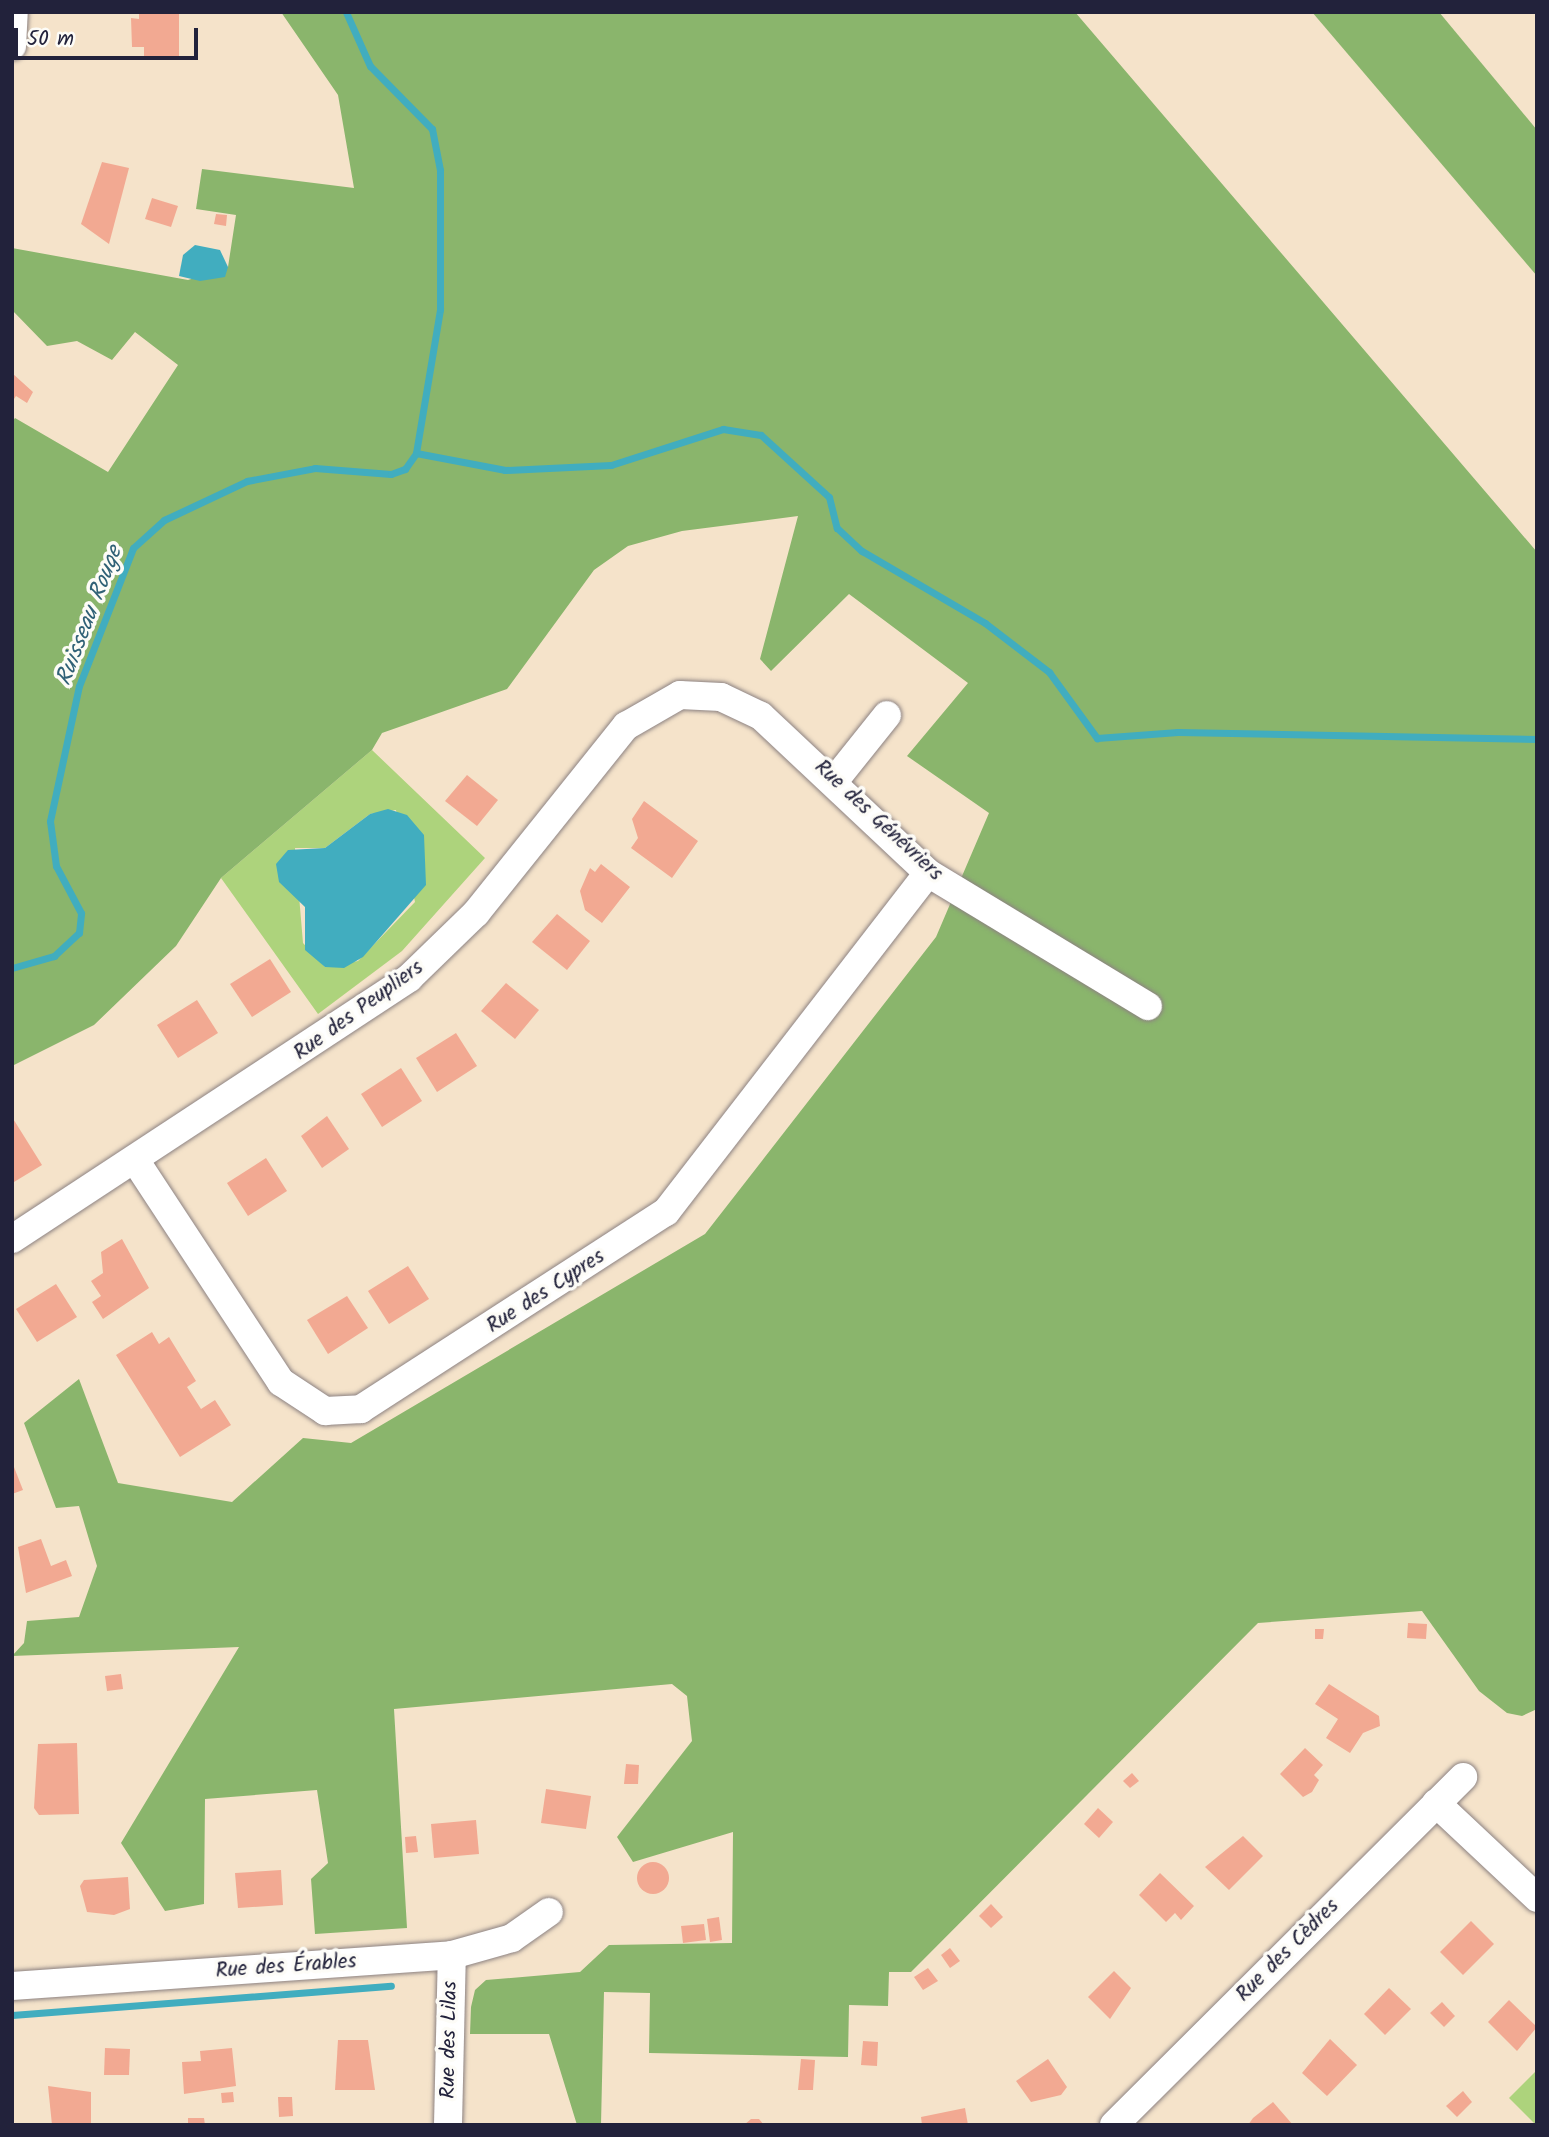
<!DOCTYPE html>
<meta charset="utf-8">
<style>
body{margin:0}
#map{position:relative;width:1549px;height:2137px;overflow:hidden;background:#f5e3ca;font-family:Kalam,sans-serif}
div>[style]{position:absolute}
[style*='--x']{left:calc(var(--x)*1px);top:calc(var(--y)*1px);width:calc(var(--w)*1px);rotate:calc(var(--a)*1deg)}
.green>*{inset:0;background:#add37c}
.forest>*{inset:0;background:#8ab56c}
.water>*{inset:0;background:#41adbf}
.stream>*{height:7px;margin:-3.5px;padding:0 3.5px;transform-origin:3.5px;border-radius:3.5px;background:#41adbf}
.building>*{inset:0;background:#f2a992}
.round{border-radius:50%}
.roads{filter:drop-shadow(0 0 2px #8c8282) drop-shadow(0 0 2px #8c8282)}
.minor>*{height:28px;margin:-14px;padding:0 14px;transform-origin:14px;border-radius:14px;background:#fff}
span{translate:-50% -50%;white-space:nowrap;text-align:center;line-height:1.15;-webkit-text-stroke:7px #fdfcf7;paint-order:stroke}
.street-label{font-size:21px;color:#22223b}
.water-label{font-size:23px;color:#306176;font-style:italic}
.frame{position:absolute;inset:0;border:14px solid #22223b;pointer-events:none}
.scale{position:absolute;left:14px;top:28px;width:184px;height:32px;box-sizing:border-box;border:4px solid #22223b;border-top:0;padding-left:9px;font-size:21px;line-height:24px;white-space:nowrap;color:#22223b;-webkit-text-stroke:5px #fdfcf7;paint-order:stroke}
</style>
<div id="map">
<div class="green">
<div style="clip-path:polygon(evenodd,372px 750px,485px 858px,402px 951px,318px 1014px,221px 878px,372px 750px,396px 810px,415px 902px,358px 961px,325px 967px,303px 943px,295px 848px,325px 848px,370px 814px,396px 810px)"></div>
<div style="clip-path:polygon(1537px 2070px,1537px 2125px,1536px 2125px,1509px 2098px)"></div>
</div>
<div class="forest">
<div style="clip-path:polygon(281px 12px,1075px 12px,1537px 552px,1537px 1709px,1522px 1716px,1507px 1713px,1479px 1691px,1422px 1611px,1258px 1623px,911px 1972px,889px 1972px,888px 2006px,849px 2005px,848px 2057px,649px 2053px,650px 1993px,604px 1992px,601px 2125px,577px 2125px,549px 2034px,470px 2034px,471px 2007px,475px 1990px,486px 1980px,580px 1972px,609px 1945px,732px 1943px,733px 1832px,633px 1862px,617px 1837px,692px 1741px,687px 1696px,672px 1684px,394px 1709px,407px 1928px,315px 1934px,311px 1879px,328px 1863px,317px 1790px,205px 1799px,204px 1904px,165px 1911px,121px 1843px,239px 1647px,12px 1656px,24px 1643px,27px 1621px,79px 1617px,97px 1566px,79px 1506px,56px 1508px,24px 1423px,79px 1379px,118px 1483px,232px 1502px,303px 1438px,351px 1443px,705px 1234px,936px 937px,989px 813px,907px 756px,968px 683px,849px 594px,771px 671px,760px 659px,798px 516px,682px 531px,628px 546px,594px 570px,507px 689px,382px 733px,372px 750px,221px 878px,176px 946px,94px 1025px,12px 1066px,12px 422px,15px 418px,108px 472px,178px 365px,135px 332px,112px 360px,77px 341px,47px 346px,12px 310px,12px 248px,188px 280px,228px 267px,236px 215px,196px 209px,202px 169px,354px 188px,338px 95px)"></div>
<div style="clip-path:polygon(1312px 12px,1439px 12px,1537px 130px,1537px 276px)"></div>
</div>
<div class="water">
<div style="clip-path:polygon(195px 245px,220px 250px,228px 267px,225px 277px,200px 281px,179px 276px,183px 255px)"></div>
<div style="clip-path:polygon(388px 809px,407px 815px,424px 835px,426px 885px,363px 957px,344px 968px,325px 967px,305px 950px,305px 907px,279px 882px,276px 864px,288px 850px,325px 848px,370px 814px)"></div>
</div>
<div class="stream">
<div style="--x:416;--y:453;--w:91;--a:10.8"></div>
<div style="--x:505;--y:470;--w:106;--a:-2.7"></div>
<div style="--x:611;--y:465;--w:118;--a:-17.8"></div>
<div style="--x:723;--y:429;--w:38;--a:9"></div>
<div style="--x:761;--y:435;--w:92;--a:42.4"></div>
<div style="--x:829;--y:497;--w:32;--a:76"></div>
<div style="--x:837;--y:528;--w:34;--a:43"></div>
<div style="--x:862;--y:551;--w:143;--a:30.3"></div>
<div style="--x:985;--y:623;--w:81;--a:37.4"></div>
<div style="--x:1049;--y:672;--w:82;--a:54"></div>
<div style="--x:1097;--y:738;--w:81;--a:-4.2"></div>
<div style="--x:1178;--y:732;--w:359;--a:1.1"></div>
<div style="--x:12;--y:968;--w:44;--a:-15.9"></div>
<div style="--x:54;--y:956;--w:34;--a:-43"></div>
<div style="--x:79;--y:933;--w:20;--a:-84"></div>
<div style="--x:81;--y:913;--w:53;--a:-118"></div>
<div style="--x:56;--y:866;--w:45;--a:-97.6"></div>
<div style="--x:50;--y:821;--w:138;--a:-77.9"></div>
<div style="--x:79;--y:686;--w:148;--a:-68.6"></div>
<div style="--x:133;--y:548;--w:42;--a:-42.1"></div>
<div style="--x:164;--y:520;--w:92;--a:-25.2"></div>
<div style="--x:247;--y:481;--w:69;--a:-10.8"></div>
<div style="--x:315;--y:468;--w:76;--a:4.5"></div>
<div style="--x:391;--y:474;--w:15;--a:-20"></div>
<div style="--x:405;--y:469;--w:19;--a:-55"></div>
<div style="--x:416;--y:453;--w:146;--a:-80.5"></div>
<div style="--x:440;--y:309;--w:139;--a:-90"></div>
<div style="--x:440;--y:170;--w:42;--a:-101"></div>
<div style="--x:432;--y:129;--w:88;--a:-134.5"></div>
<div style="--x:370;--y:66;--w:59;--a:-114"></div>
<div style="--x:12;--y:2015;--w:380;--a:-4.4"></div>
</div>
<div class="building">
<div style="clip-path:polygon(139px 12px,179px 12px,179px 60px,144px 60px,144px 47px,132px 47px,131px 18px,139px 19px)"></div>
<div style="clip-path:polygon(102px 162px,129px 168px,109px 244px,81px 224px)"></div>
<div style="clip-path:polygon(152px 198px,178px 206px,171px 227px,145px 219px)"></div>
<div style="clip-path:polygon(216px 214px,227px 215px,226px 226px,214px 224px)"></div>
<div style="clip-path:polygon(12px 373px,33px 392px,27px 403px,16px 396px,12px 402px)"></div>
<div style="clip-path:polygon(467px 775px,498px 800px,477px 826px,445px 801px)"></div>
<div style="clip-path:polygon(644px 801px,698px 841px,672px 878px,631px 848px,638px 838px,632px 819px)"></div>
<div style="clip-path:polygon(601px 864px,630px 887px,602px 923px,585px 910px,580px 891px,590px 868px,595px 872px)"></div>
<div style="clip-path:polygon(557px 914px,590px 941px,567px 970px,532px 942px)"></div>
<div style="clip-path:polygon(270px 959px,291px 992px,252px 1017px,230px 984px)"></div>
<div style="clip-path:polygon(506px 983px,539px 1010px,515px 1039px,481px 1011px)"></div>
<div style="clip-path:polygon(197px 1000px,218px 1033px,178px 1058px,157px 1025px)"></div>
<div style="clip-path:polygon(456px 1033px,477px 1066px,437px 1092px,416px 1058px)"></div>
<div style="clip-path:polygon(401px 1068px,422px 1101px,382px 1127px,361px 1094px)"></div>
<div style="clip-path:polygon(327px 1116px,349px 1149px,322px 1168px,301px 1136px)"></div>
<div style="clip-path:polygon(12px 1117px,42px 1165px,14px 1182px,12px 1179px)"></div>
<div style="clip-path:polygon(266px 1158px,287px 1191px,248px 1216px,227px 1183px)"></div>
<div style="clip-path:polygon(122px 1239px,149px 1288px,103px 1319px,92px 1302px,101px 1296px,91px 1281px,103px 1273px,101px 1252px)"></div>
<div style="clip-path:polygon(408px 1266px,429px 1299px,389px 1324px,368px 1291px)"></div>
<div style="clip-path:polygon(56px 1284px,77px 1317px,37px 1342px,16px 1309px)"></div>
<div style="clip-path:polygon(347px 1296px,368px 1328px,328px 1354px,307px 1320px)"></div>
<div style="clip-path:polygon(152px 1332px,159px 1344px,169px 1337px,196px 1381px,187px 1387px,201px 1409px,215px 1400px,231px 1425px,180px 1457px,116px 1355px)"></div>
<div style="clip-path:polygon(12px 1462px,23px 1490px,12px 1494px)"></div>
<div style="clip-path:polygon(41px 1539px,51px 1566px,66px 1560px,72px 1576px,26px 1593px,18px 1547px)"></div>
<div style="clip-path:polygon(1408px 1623px,1427px 1624px,1426px 1639px,1407px 1638px)"></div>
<div style="clip-path:polygon(1315px 1629px,1324px 1629px,1323px 1639px,1315px 1639px)"></div>
<div style="clip-path:polygon(121px 1674px,123px 1689px,107px 1691px,105px 1676px)"></div>
<div style="clip-path:polygon(1329px 1684px,1379px 1716px,1380px 1726px,1363px 1733px,1350px 1753px,1326px 1738px,1338px 1719px,1315px 1704px)"></div>
<div style="clip-path:polygon(77px 1743px,79px 1814px,39px 1815px,34px 1808px,38px 1744px)"></div>
<div style="clip-path:polygon(1305px 1748px,1323px 1765px,1314px 1775px,1319px 1780px,1312px 1792px,1303px 1797px,1280px 1774px)"></div>
<div style="clip-path:polygon(626px 1764px,639px 1765px,638px 1784px,624px 1784px)"></div>
<div style="clip-path:polygon(1132px 1773px,1139px 1781px,1130px 1788px,1123px 1781px)"></div>
<div style="clip-path:polygon(546px 1789px,591px 1796px,586px 1829px,541px 1823px)"></div>
<div style="clip-path:polygon(1098px 1808px,1113px 1822px,1099px 1838px,1084px 1824px)"></div>
<div style="clip-path:polygon(476px 1820px,479px 1854px,434px 1858px,431px 1824px)"></div>
<div style="clip-path:polygon(416px 1836px,418px 1852px,406px 1853px,405px 1837px)"></div>
<div style="clip-path:polygon(1243px 1836px,1263px 1856px,1229px 1890px,1205px 1867px)"></div>
<div class="round" style="left:637px;top:1862px;width:32px;height:32px"></div>
<div style="clip-path:polygon(281px 1870px,283px 1905px,238px 1908px,235px 1873px)"></div>
<div style="clip-path:polygon(1160px 1873px,1194px 1906px,1181px 1920px,1175px 1913px,1166px 1922px,1139px 1895px)"></div>
<div style="clip-path:polygon(128px 1877px,130px 1909px,114px 1915px,87px 1912px,80px 1886px,84px 1880px)"></div>
<div style="clip-path:polygon(991px 1904px,1003px 1917px,991px 1928px,979px 1916px)"></div>
<div style="clip-path:polygon(719px 1917px,722px 1940px,710px 1942px,707px 1919px)"></div>
<div style="clip-path:polygon(1471px 1921px,1494px 1944px,1463px 1975px,1440px 1952px)"></div>
<div style="clip-path:polygon(704px 1924px,706px 1940px,683px 1943px,681px 1926px)"></div>
<div style="clip-path:polygon(950px 1948px,960px 1961px,950px 1968px,941px 1955px)"></div>
<div style="clip-path:polygon(928px 1968px,938px 1981px,923px 1990px,914px 1977px)"></div>
<div style="clip-path:polygon(1114px 1971px,1131px 1988px,1110px 2019px,1088px 1997px)"></div>
<div style="clip-path:polygon(1389px 1988px,1411px 2009px,1385px 2035px,1364px 2014px)"></div>
<div style="clip-path:polygon(1509px 2000px,1537px 2027px,1517px 2051px,1488px 2022px)"></div>
<div style="clip-path:polygon(1442px 2002px,1455px 2016px,1444px 2027px,1430px 2013px)"></div>
<div style="clip-path:polygon(1330px 2039px,1357px 2065px,1327px 2096px,1302px 2073px)"></div>
<div style="clip-path:polygon(338px 2040px,368px 2040px,375px 2090px,335px 2090px)"></div>
<div style="clip-path:polygon(863px 2041px,878px 2042px,877px 2066px,861px 2065px)"></div>
<div style="clip-path:polygon(105px 2048px,130px 2049px,129px 2075px,104px 2075px)"></div>
<div style="clip-path:polygon(232px 2048px,236px 2086px,184px 2094px,182px 2062px,201px 2061px,200px 2051px)"></div>
<div style="clip-path:polygon(801px 2059px,815px 2060px,813px 2090px,798px 2090px)"></div>
<div style="clip-path:polygon(1048px 2059px,1067px 2087px,1061px 2095px,1031px 2102px,1016px 2081px)"></div>
<div style="clip-path:polygon(48px 2086px,91px 2092px,91px 2125px,52px 2125px)"></div>
<div style="clip-path:polygon(1463px 2091px,1472px 2102px,1457px 2117px,1446px 2106px)"></div>
<div style="clip-path:polygon(233px 2092px,234px 2102px,222px 2103px,221px 2093px)"></div>
<div style="clip-path:polygon(278px 2097px,292px 2097px,293px 2116px,279px 2117px)"></div>
<div style="clip-path:polygon(1273px 2102px,1293px 2125px,1248px 2125px,1253px 2118px)"></div>
<div style="clip-path:polygon(965px 2108px,968px 2125px,922px 2125px,921px 2117px)"></div>
<div style="clip-path:polygon(188px 2118px,204px 2118px,205px 2125px,188px 2125px)"></div>
<div style="clip-path:polygon(751px 2119px,759px 2119px,764px 2125px,744px 2125px)"></div>
</div>
<div class="roads">
<div class="minor">
<div style="--x:12;--y:46;--w:34;--a:-87"></div>
<div style="--x:835;--y:780;--w:83;--a:-51.3"></div>
<div style="--x:137;--y:1163;--w:262;--a:56.7"></div>
<div style="--x:281;--y:1382;--w:53;--a:33.4"></div>
<div style="--x:325;--y:1411;--w:36;--a:-3"></div>
<div style="--x:361;--y:1409;--w:363;--a:-32.9"></div>
<div style="--x:666;--y:1212;--w:428;--a:-52.3"></div>
<div style="--x:12;--y:1239;--w:475;--a:-33.3"></div>
<div style="--x:409;--y:978;--w:93;--a:-44.1"></div>
<div style="--x:476;--y:913;--w:240;--a:-51.3"></div>
<div style="--x:626;--y:726;--w:62;--a:-29.9"></div>
<div style="--x:680;--y:695;--w:41;--a:2.8"></div>
<div style="--x:721;--y:697;--w:44;--a:25.4"></div>
<div style="--x:761;--y:716;--w:229;--a:43.2"></div>
<div style="--x:928;--y:873;--w:257;--a:31.2"></div>
<div style="--x:1436;--y:1803;--w:139;--a:43.2"></div>
<div style="--x:12;--y:1986;--w:441;--a:-4"></div>
<div style="--x:452;--y:1955;--w:62;--a:-15.8"></div>
<div style="--x:512;--y:1938;--w:45;--a:-35.1"></div>
<div style="--x:448;--y:2125;--w:170;--a:-88.7"></div>
<div style="--x:1114;--y:2125;--w:493;--a:-44.9"></div>
</div>
</div>
<div class="street-label">
<span style="left:878px;top:821px;rotate:43deg">Rue des Génévriers</span>
<span style="left:359px;top:1011px;rotate:-36deg">Rue des Peupliers</span>
<span style="left:546px;top:1292px;rotate:-33deg">Rue des Cypres</span>
<span style="left:1288px;top:1951px;rotate:-45deg">Rue des Cèdres</span>
<span style="left:286px;top:1967px;rotate:-4deg">Rue des Érables</span>
<span style="left:450px;top:2040px;rotate:-89deg">Rue des Lilas</span>
</div>
<div class="water-label">
<span style="left:90px;top:616px;rotate:-69deg">Ruisseau Rouge</span>
</div>
<div class="frame"></div>
<div class="scale">50 m</div>
</div>
